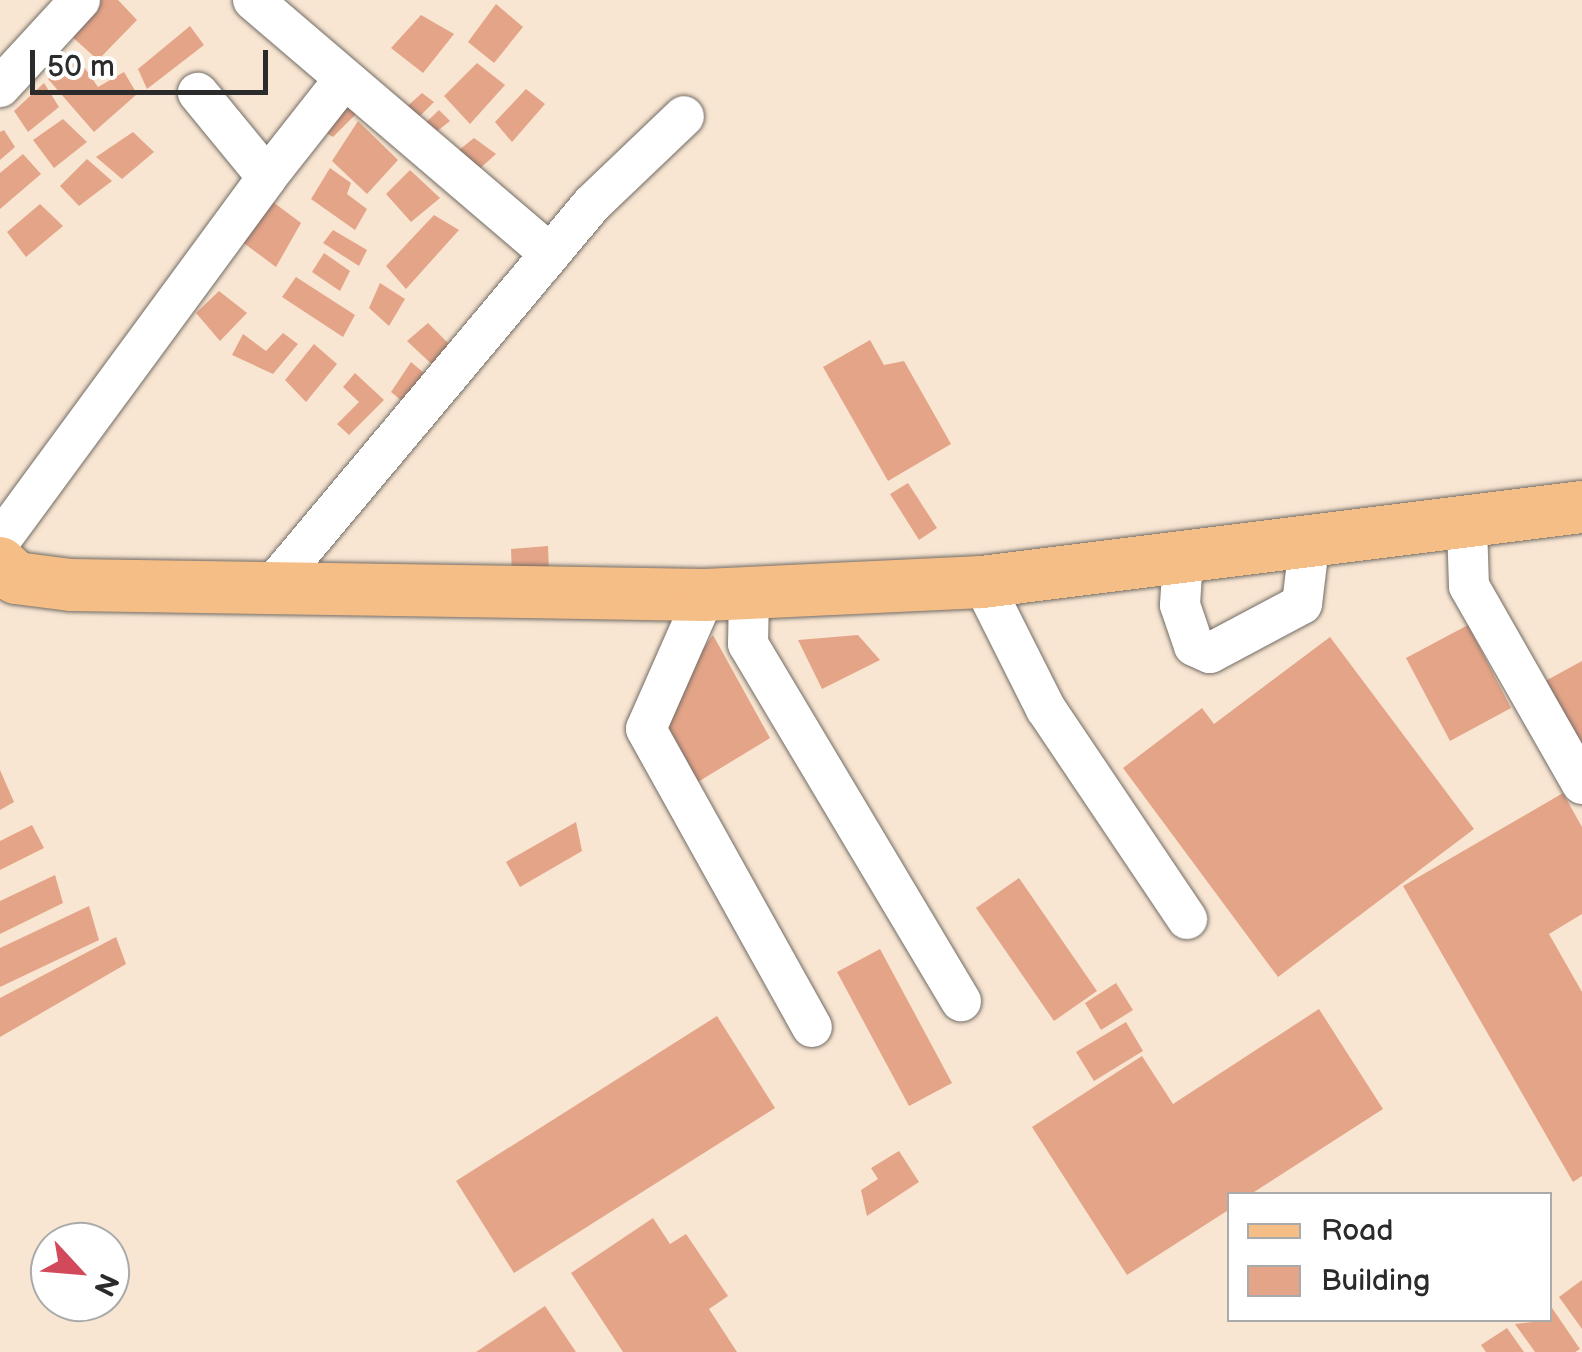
<!DOCTYPE html>
<style>
body{margin:0}
#map{position:relative;width:1582px;height:1352px;overflow:hidden;background:#f8e6d2;font-family:"Balsamiq Sans",sans-serif}
div>[style]{position:absolute}
[style*='--x']{left:calc(var(--x)*1px);top:calc(var(--y)*1px);width:calc(var(--w)*1px);rotate:calc(var(--a)*1deg)}
.building>*{inset:0;background:#e4a488}
.roads{filter:drop-shadow(0 0 2px #736c65) drop-shadow(0 0 2px #736c65)}
.minor>*{height:40px;margin:-20px;padding:0 20px;transform-origin:20px;border-radius:20px;background:#fff}
.major>*{height:52px;margin:-26px;padding:0 26px;transform-origin:26px;border-radius:26px;background:#f6be87}
span{translate:-50% -50%;white-space:nowrap;text-align:center;line-height:1.15;-webkit-text-stroke:9px #fff;paint-order:stroke}
.legend{position:absolute;left:1227px;top:1192px;width:325px;height:130px;box-sizing:border-box;background:#fff;border:2px solid #aaa;margin:0;padding:12px 18px;list-style:none;font-size:30px;color:#2b2b2b}
.legend li{display:flex;align-items:center;gap:20px;height:50px}
.legend b{width:50px;border:2px solid #aaa}
.north{position:absolute;left:30px;top:1222px;width:100px;height:100px;box-sizing:border-box;background:#fff;border:2px solid #aaa;border-radius:50%;rotate:116deg;font-size:28px;font-weight:700;line-height:40px;text-align:center;color:#2b2b2b}
.north::after{content:'';display:block;margin:auto;width:35px;height:45px;background:#d1495b;clip-path:polygon(50% 0,100% 100%,50% 72%,0 100%)}
.scale{position:absolute;left:30px;top:50px;width:238px;height:45px;box-sizing:border-box;border:5px solid #2b2b2b;border-top:0;padding-left:12px;font-size:30px;line-height:35px;white-space:nowrap;color:#2b2b2b;-webkit-text-stroke:8px #fff;paint-order:stroke}
</style>
<div id="map">
<div class="building">
<div style="clip-path:polygon(97px 0,118px 0,137px 20px,98px 60px,69px 34px)"></div>
<div style="clip-path:polygon(496px 4px,523px 27px,494px 63px,468px 42px)"></div>
<div style="clip-path:polygon(421px 15px,454px 34px,423px 73px,391px 48px)"></div>
<div style="clip-path:polygon(190px 26px,204px 45px,147px 89px,138px 69px)"></div>
<div style="clip-path:polygon(77px 57px,98px 87px,124px 72px,137px 94px,94px 132px,48px 79px)"></div>
<div style="clip-path:polygon(477px 63px,505px 85px,470px 124px,444px 96px)"></div>
<div style="clip-path:polygon(44px 83px,59px 107px,28px 132px,14px 111px)"></div>
<div style="clip-path:polygon(526px 89px,545px 104px,512px 142px,495px 122px)"></div>
<div style="clip-path:polygon(349px 93px,363px 107px,333px 137px,315px 126px)"></div>
<div style="clip-path:polygon(422px 93px,434px 102px,412px 124px,402px 111px)"></div>
<div style="clip-path:polygon(439px 110px,450px 121px,427px 139px,418px 130px)"></div>
<div style="clip-path:polygon(63px 119px,87px 142px,54px 168px,33px 140px)"></div>
<div style="clip-path:polygon(358px 121px,398px 160px,367px 194px,332px 161px)"></div>
<div style="clip-path:polygon(4px 130px,15px 147px,0 160px,0 132px)"></div>
<div style="clip-path:polygon(133px 132px,154px 152px,122px 179px,96px 157px)"></div>
<div style="clip-path:polygon(474px 138px,496px 154px,476px 172px,454px 154px)"></div>
<div style="clip-path:polygon(23px 154px,41px 174px,0 209px,0 173px)"></div>
<div style="clip-path:polygon(87px 159px,112px 181px,79px 206px,60px 186px)"></div>
<div style="clip-path:polygon(330px 168px,351px 183px,347px 194px,367px 209px,355px 230px,311px 199px)"></div>
<div style="clip-path:polygon(410px 170px,440px 198px,411px 222px,386px 194px)"></div>
<div style="clip-path:polygon(269px 199px,301px 223px,276px 267px,241px 241px)"></div>
<div style="clip-path:polygon(40px 204px,63px 226px,26px 257px,7px 232px)"></div>
<div style="clip-path:polygon(434px 215px,459px 230px,406px 289px,386px 266px)"></div>
<div style="clip-path:polygon(333px 230px,367px 250px,359px 266px,323px 243px)"></div>
<div style="clip-path:polygon(324px 253px,350px 271px,340px 291px,312px 272px)"></div>
<div style="clip-path:polygon(296px 277px,355px 315px,343px 337px,282px 297px)"></div>
<div style="clip-path:polygon(380px 283px,405px 299px,389px 326px,369px 308px)"></div>
<div style="clip-path:polygon(219px 291px,247px 313px,220px 341px,196px 313px)"></div>
<div style="clip-path:polygon(428px 323px,454px 349px,438px 370px,407px 341px)"></div>
<div style="clip-path:polygon(283px 333px,298px 344px,273px 374px,232px 355px,243px 334px,266px 351px)"></div>
<div style="clip-path:polygon(870px 340px,884px 365px,904px 361px,951px 444px,888px 481px,823px 367px)"></div>
<div style="clip-path:polygon(314px 344px,337px 364px,306px 402px,285px 380px)"></div>
<div style="clip-path:polygon(411px 362px,431px 379px,407px 405px,391px 392px)"></div>
<div style="clip-path:polygon(355px 373px,384px 400px,349px 435px,337px 424px,359px 402px,343px 387px)"></div>
<div style="clip-path:polygon(908px 483px,937px 528px,919px 540px,890px 494px)"></div>
<div style="clip-path:polygon(548px 546px,549px 573px,512px 576px,511px 549px)"></div>
<div style="clip-path:polygon(1468px 625px,1511px 708px,1450px 741px,1406px 658px)"></div>
<div style="clip-path:polygon(713px 635px,770px 738px,688px 788px,660px 741px,676px 687px)"></div>
<div style="clip-path:polygon(858px 635px,880px 660px,822px 689px,798px 640px)"></div>
<div style="clip-path:polygon(1330px 637px,1474px 829px,1278px 977px,1123px 768px,1202px 708px,1214px 724px)"></div>
<div style="clip-path:polygon(1582px 661px,1582px 764px,1538px 685px)"></div>
<div style="clip-path:polygon(0 770px,14px 802px,0 810px)"></div>
<div style="clip-path:polygon(1563px 793px,1582px 827px,1582px 914px,1549px 934px,1582px 992px,1582px 1176px,1573px 1182px,1403px 886px)"></div>
<div style="clip-path:polygon(576px 822px,582px 851px,520px 887px,506px 862px)"></div>
<div style="clip-path:polygon(32px 825px,44px 848px,0 870px,0 841px)"></div>
<div style="clip-path:polygon(55px 875px,63px 903px,0 934px,0 901px)"></div>
<div style="clip-path:polygon(1019px 878px,1097px 991px,1054px 1021px,976px 908px)"></div>
<div style="clip-path:polygon(89px 906px,99px 940px,0 987px,0 948px)"></div>
<div style="clip-path:polygon(116px 937px,126px 964px,0 1037px,0 998px)"></div>
<div style="clip-path:polygon(880px 949px,952px 1083px,909px 1106px,837px 972px)"></div>
<div style="clip-path:polygon(1116px 983px,1133px 1010px,1101px 1030px,1085px 1003px)"></div>
<div style="clip-path:polygon(1319px 1009px,1383px 1109px,1251px 1194px,1230px 1194px,1230px 1209px,1127px 1275px,1032px 1127px,1142px 1056px,1173px 1104px)"></div>
<div style="clip-path:polygon(717px 1016px,775px 1108px,514px 1273px,456px 1181px)"></div>
<div style="clip-path:polygon(1126px 1022px,1143px 1051px,1094px 1081px,1076px 1052px)"></div>
<div style="clip-path:polygon(899px 1151px,919px 1182px,867px 1216px,861px 1190px,878px 1179px,871px 1168px)"></div>
<div style="clip-path:polygon(653px 1218px,670px 1244px,686px 1234px,728px 1296px,709px 1309px,737px 1352px,623px 1352px,571px 1273px)"></div>
<div style="clip-path:polygon(1582px 1280px,1582px 1329px,1559px 1297px)"></div>
<div style="clip-path:polygon(1550px 1305px,1580px 1349px,1575px 1352px,1535px 1352px,1515px 1324px,1550px 1320px)"></div>
<div style="clip-path:polygon(545px 1306px,576px 1352px,476px 1352px)"></div>
<div style="clip-path:polygon(1507px 1328px,1524px 1352px,1486px 1352px,1481px 1345px)"></div>
</div>
<div class="roads">
<div class="minor">
<div style="--x:253;--y:0;--w:391;--a:40.5"></div>
<div style="--x:0;--y:87;--w:118;--a:-47.4"></div>
<div style="--x:267;--y:177;--w:125;--a:-51.8"></div>
<div style="--x:1467;--y:526;--w:60;--a:88.1"></div>
<div style="--x:1469;--y:586;--w:228;--a:60.3"></div>
<div style="--x:0;--y:541;--w:451;--a:-53.7"></div>
<div style="--x:267;--y:177;--w:109;--a:-129.4"></div>
<div style="--x:1183;--y:556;--w:49;--a:93.5"></div>
<div style="--x:1180;--y:605;--w:43;--a:71.1"></div>
<div style="--x:1194;--y:646;--w:17;--a:24"></div>
<div style="--x:1210;--y:653;--w:104;--a:-28"></div>
<div style="--x:1302;--y:604;--w:58;--a:-83.1"></div>
<div style="--x:982;--y:582;--w:142;--a:63.3"></div>
<div style="--x:1046;--y:709;--w:253;--a:56.1"></div>
<div style="--x:267;--y:592;--w:506;--a:-50.05"></div>
<div style="--x:592;--y:204;--w:127;--a:-43.7"></div>
<div style="--x:749;--y:593;--w:51;--a:91.1"></div>
<div style="--x:748;--y:644;--w:416;--a:59.2"></div>
<div style="--x:705;--y:595;--w:146;--a:113.8"></div>
<div style="--x:646;--y:729;--w:341;--a:60.9"></div>
</div>
<div class="major">
<div style="--x:0;--y:563;--w:22;--a:43"></div>
<div style="--x:16;--y:578;--w:55;--a:7.3"></div>
<div style="--x:71;--y:585;--w:634;--a:0.9"></div>
<div style="--x:705;--y:595;--w:277;--a:-2.7"></div>
<div style="--x:982;--y:582;--w:605;--a:-7.13"></div>
</div>
</div>
<ul class="legend">
<li><b style="height:12px;background:#f6be87"></b>Road</li>
<li><b style="height:28px;background:#e4a488"></b>Building</li>
</ul>
<div class="north">N</div>
<div class="scale">50 m</div>
</div>
